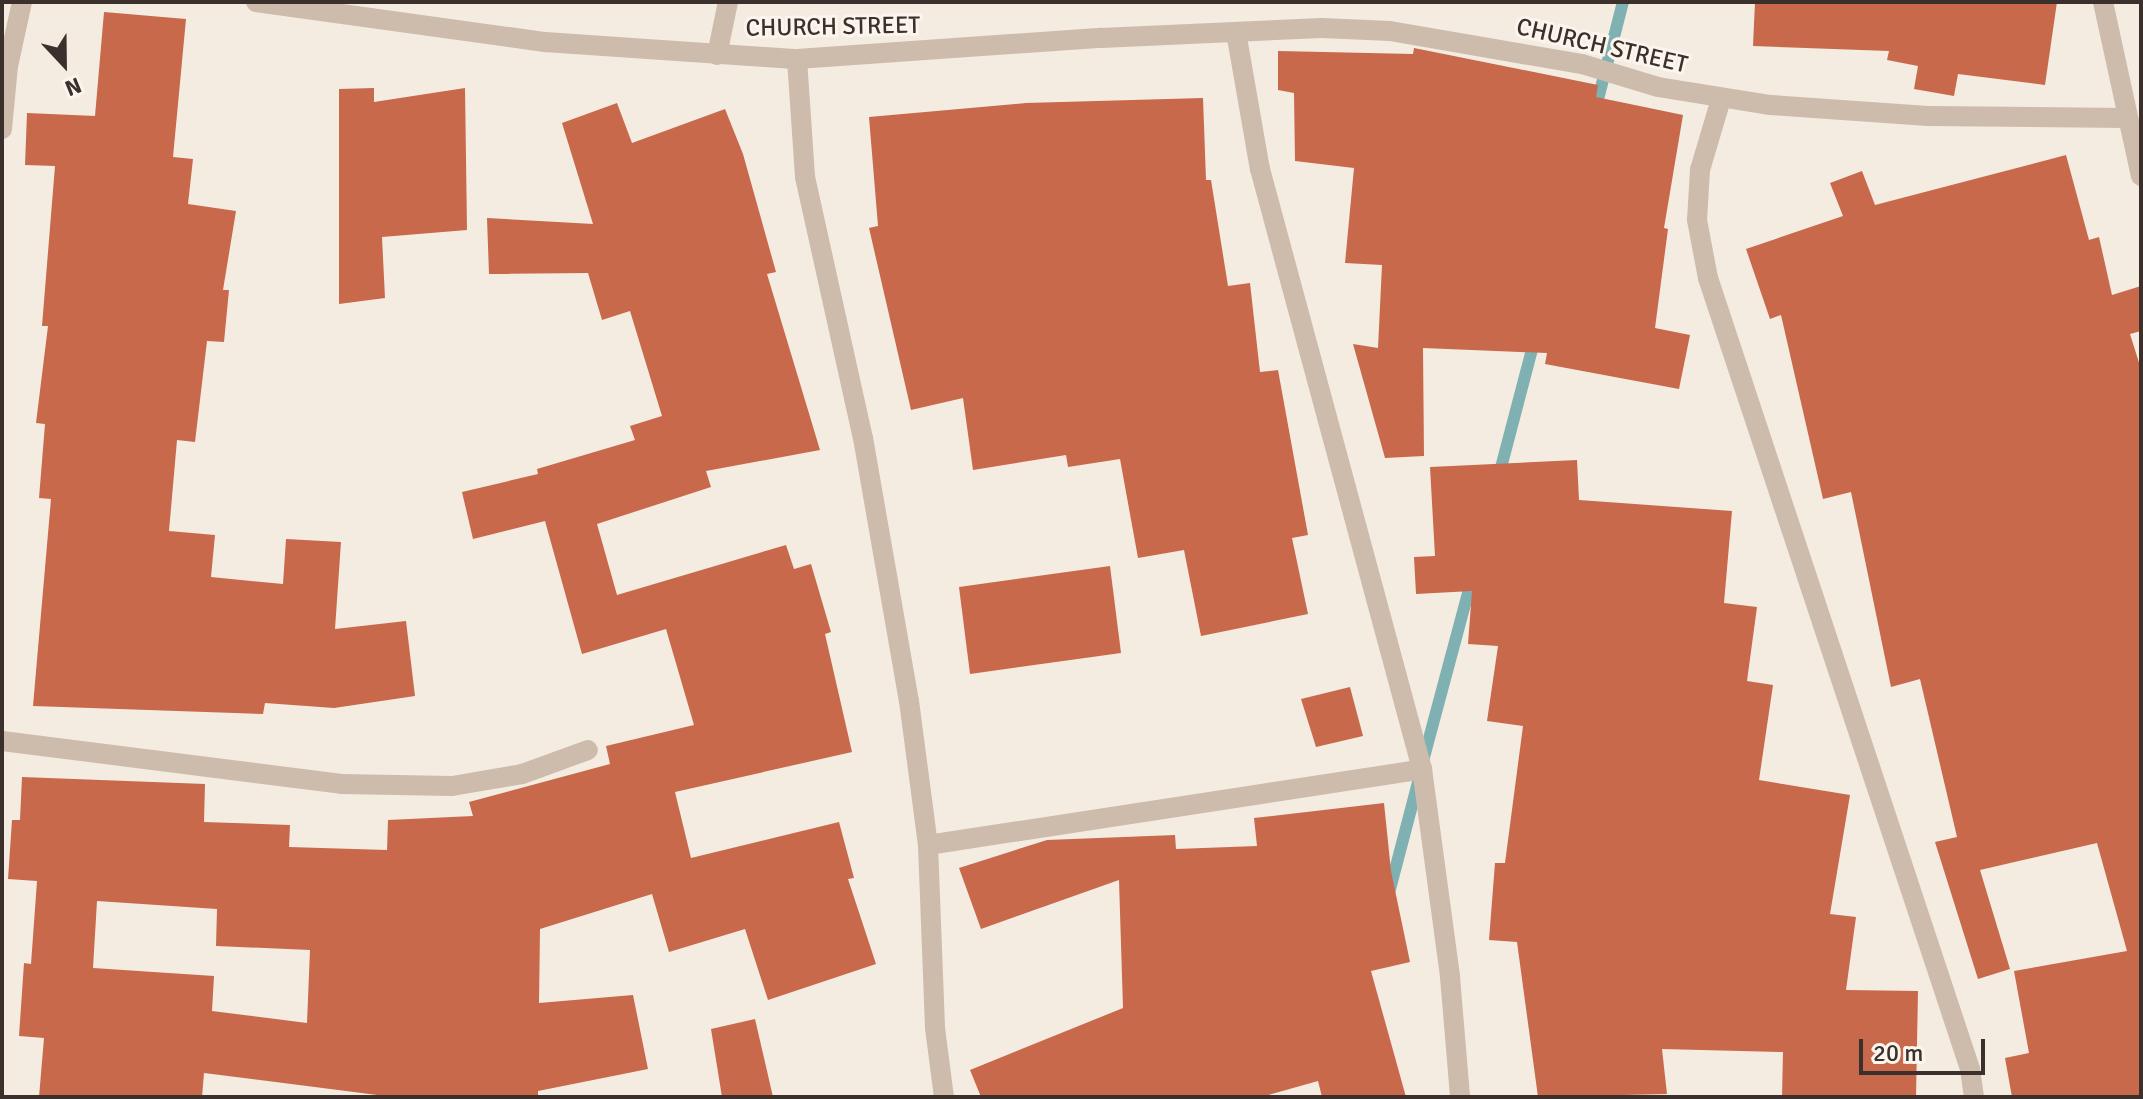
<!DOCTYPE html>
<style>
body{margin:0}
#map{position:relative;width:2143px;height:1099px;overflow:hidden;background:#f4ebe1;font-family:Signika,sans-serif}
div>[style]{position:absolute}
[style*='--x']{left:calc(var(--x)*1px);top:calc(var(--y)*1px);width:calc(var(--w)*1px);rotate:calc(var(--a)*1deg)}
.stream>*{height:12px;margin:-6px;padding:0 6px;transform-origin:6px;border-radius:6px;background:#7fb0b2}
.building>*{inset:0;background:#c8694b}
.minor>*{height:20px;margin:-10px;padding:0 10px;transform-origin:10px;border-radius:10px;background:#cdbbac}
.tertiary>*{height:20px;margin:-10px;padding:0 10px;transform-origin:10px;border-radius:10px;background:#cdbbac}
span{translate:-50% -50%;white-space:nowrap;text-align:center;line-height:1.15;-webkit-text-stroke:6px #fbf5ee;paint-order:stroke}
.street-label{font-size:24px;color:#3b302b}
.frame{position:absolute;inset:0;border:4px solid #3b302b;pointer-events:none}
.north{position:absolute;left:24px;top:24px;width:80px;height:80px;-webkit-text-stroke:6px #fbf5ee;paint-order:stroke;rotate:158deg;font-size:22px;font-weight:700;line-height:32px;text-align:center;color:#3b302b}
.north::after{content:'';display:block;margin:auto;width:28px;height:36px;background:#3b302b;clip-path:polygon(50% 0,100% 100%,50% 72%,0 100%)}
.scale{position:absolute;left:1859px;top:1039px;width:126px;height:36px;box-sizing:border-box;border:4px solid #3b302b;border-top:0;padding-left:10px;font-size:24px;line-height:28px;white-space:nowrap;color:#3b302b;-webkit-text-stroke:6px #fbf5ee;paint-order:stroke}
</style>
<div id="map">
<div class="stream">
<div style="--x:1595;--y:111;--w:113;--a:-75.6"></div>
<div style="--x:1498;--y:479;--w:146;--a:-75.3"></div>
<div style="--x:1423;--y:761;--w:189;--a:-75"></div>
<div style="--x:1389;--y:893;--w:118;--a:-75.3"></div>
</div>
<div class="building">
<div style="clip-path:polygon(1755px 2px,2057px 2px,2045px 85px,1958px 74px,1954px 96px,1914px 89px,1918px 66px,1887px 60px,1889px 51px,1753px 46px)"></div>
<div style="clip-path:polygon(104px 12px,186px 19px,173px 157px,193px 159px,188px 204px,236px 211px,223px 290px,229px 290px,224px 342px,207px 341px,195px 442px,177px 440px,169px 531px,215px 535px,211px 577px,283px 584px,286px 539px,341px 542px,335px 629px,406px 621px,415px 696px,334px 708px,265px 703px,263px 714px,33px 706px,51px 499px,39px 498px,45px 424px,36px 423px,48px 326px,42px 326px,55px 166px,25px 165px,27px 113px,95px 116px)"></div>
<div style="clip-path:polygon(1414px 48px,1598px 85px,1596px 97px,1683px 115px,1664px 228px,1668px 229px,1655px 328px,1690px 335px,1679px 389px,1545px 364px,1547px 353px,1423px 348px,1424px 456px,1385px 458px,1353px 344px,1378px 348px,1382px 265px,1345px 263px,1354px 168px,1295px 161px,1294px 93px,1278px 90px,1278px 51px,1413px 54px)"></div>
<div style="clip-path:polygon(374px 88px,374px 102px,465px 88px,467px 230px,382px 237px,385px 298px,339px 304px,339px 89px)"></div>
<div style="clip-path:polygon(1203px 98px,1206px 180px,1211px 180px,1228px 286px,1250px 283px,1260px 372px,1278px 370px,1308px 535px,1292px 538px,1308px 614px,1201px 636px,1184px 550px,1138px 558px,1120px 459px,1068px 467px,1066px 455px,973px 470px,963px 398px,911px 410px,869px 228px,878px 226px,869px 117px,1026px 103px)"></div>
<div style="clip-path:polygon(evenodd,617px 103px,632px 143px,725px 109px,743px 154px,776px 272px,767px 274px,820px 450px,706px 471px,711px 487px,597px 524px,617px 595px,786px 545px,794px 569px,811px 564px,831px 632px,825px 634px,852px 752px,675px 792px,691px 858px,839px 822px,854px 878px,848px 879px,876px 964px,768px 1000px,745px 929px,669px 952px,652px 894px,540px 929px,539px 1003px,633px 995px,648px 1069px,538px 1091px,538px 1097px,393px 1097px,204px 1073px,202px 1097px,39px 1097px,44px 1038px,19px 1036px,24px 963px,31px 964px,37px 881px,8px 879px,12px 820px,20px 820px,22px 777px,205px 784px,204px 822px,290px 825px,289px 847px,387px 850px,388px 820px,473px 816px,469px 802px,610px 764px,606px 746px,694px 725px,666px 629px,582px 654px,545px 521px,473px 539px,462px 492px,538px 474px,537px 469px,635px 440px,630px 426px,662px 416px,630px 311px,602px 320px,588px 273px,489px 274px,487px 218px,593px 224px,562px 123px,617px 103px,97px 901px,217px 909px,216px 946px,310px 950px,307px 1023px,212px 1011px,214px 976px,93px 968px,97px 901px)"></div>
<div style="clip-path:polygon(2066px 155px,2089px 240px,2099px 237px,2112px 295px,2141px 286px,2141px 331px,2130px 334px,2141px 369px,2141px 1097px,2012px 1097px,2005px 1058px,2029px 1053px,2014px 971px,2127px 951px,2097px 843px,1980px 870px,2010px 969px,1978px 979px,1935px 842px,1957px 837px,1920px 679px,1891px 687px,1851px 492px,1823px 499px,1781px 315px,1770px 319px,1746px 249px,1843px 216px,1830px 183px,1862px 171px,1875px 205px)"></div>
<div style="clip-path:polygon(1577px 460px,1579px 500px,1732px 511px,1724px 603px,1757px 607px,1747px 681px,1773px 685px,1759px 780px,1850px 795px,1830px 914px,1856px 917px,1846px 990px,1918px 991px,1916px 1097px,1782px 1097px,1783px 1052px,1662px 1049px,1667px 1094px,1538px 1097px,1517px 942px,1489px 940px,1495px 863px,1505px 863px,1523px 726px,1487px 721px,1498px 646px,1468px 644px,1472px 591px,1416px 594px,1414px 557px,1435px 556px,1430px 467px)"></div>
<div style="clip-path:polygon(1110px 566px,1121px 653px,970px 674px,959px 587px)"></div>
<div style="clip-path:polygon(1350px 687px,1363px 736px,1316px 747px,1301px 699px)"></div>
<div style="clip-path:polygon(1384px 803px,1391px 871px,1410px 962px,1371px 971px,1406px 1097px,1322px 1097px,1318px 1081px,1261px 1097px,981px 1097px,970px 1070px,1123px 1008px,1119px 880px,981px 929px,959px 868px,1047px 840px,1175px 835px,1176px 849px,1257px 846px,1254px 818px)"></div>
<div style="clip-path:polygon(755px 1019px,773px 1097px,722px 1097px,711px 1029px)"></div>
</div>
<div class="minor">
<div style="--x:256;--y:2;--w:292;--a:7.9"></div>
<div style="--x:545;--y:42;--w:253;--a:3.9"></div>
<div style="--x:797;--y:59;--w:305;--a:-4"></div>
<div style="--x:1101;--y:38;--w:221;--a:-2.6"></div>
<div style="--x:1322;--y:28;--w:68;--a:2.5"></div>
<div style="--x:1390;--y:31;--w:195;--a:9.8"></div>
<div style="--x:1582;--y:64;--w:79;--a:16.8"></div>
<div style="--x:1658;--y:87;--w:114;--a:9.1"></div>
<div style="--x:1771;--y:105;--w:157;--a:4"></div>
<div style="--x:1928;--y:116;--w:198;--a:0.6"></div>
<div style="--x:1236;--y:32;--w:139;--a:80.1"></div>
<div style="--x:1260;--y:169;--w:621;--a:74.89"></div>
<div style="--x:1422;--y:769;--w:210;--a:82.3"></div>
<div style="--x:1450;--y:977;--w:120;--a:85.2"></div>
<div style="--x:717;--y:55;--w:54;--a:-78.3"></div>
<div style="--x:797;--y:59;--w:118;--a:86.1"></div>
<div style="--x:805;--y:177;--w:267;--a:77.5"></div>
<div style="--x:863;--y:438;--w:267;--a:80.1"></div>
<div style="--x:909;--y:701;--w:145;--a:82.5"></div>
<div style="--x:928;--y:845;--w:183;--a:87.8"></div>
<div style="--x:935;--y:1028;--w:70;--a:82.6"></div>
<div style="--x:1721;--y:99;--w:74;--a:106.5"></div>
<div style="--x:1700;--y:170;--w:50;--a:93.4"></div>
<div style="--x:1697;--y:220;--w:59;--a:79.3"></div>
<div style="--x:1708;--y:278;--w:833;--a:71.67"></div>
<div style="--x:1970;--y:1069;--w:28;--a:82"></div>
<div style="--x:2;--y:129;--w:63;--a:-84.6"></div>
<div style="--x:8;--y:66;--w:66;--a:-77.7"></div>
<div style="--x:2;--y:741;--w:342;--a:7.2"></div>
<div style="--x:341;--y:784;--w:111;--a:1"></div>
<div style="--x:452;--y:786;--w:71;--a:-9.7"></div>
<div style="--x:522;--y:774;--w:70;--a:-20"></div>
<div style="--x:928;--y:845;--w:500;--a:-8.7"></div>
</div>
<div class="tertiary">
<div style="--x:2103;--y:2;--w:178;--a:77.7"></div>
</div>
<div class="street-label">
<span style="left:833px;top:27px;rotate:-1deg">CHURCH STREET</span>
<span style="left:1602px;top:46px;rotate:13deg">CHURCH STREET</span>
</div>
<div class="frame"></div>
<div class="north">N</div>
<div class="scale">20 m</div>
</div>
